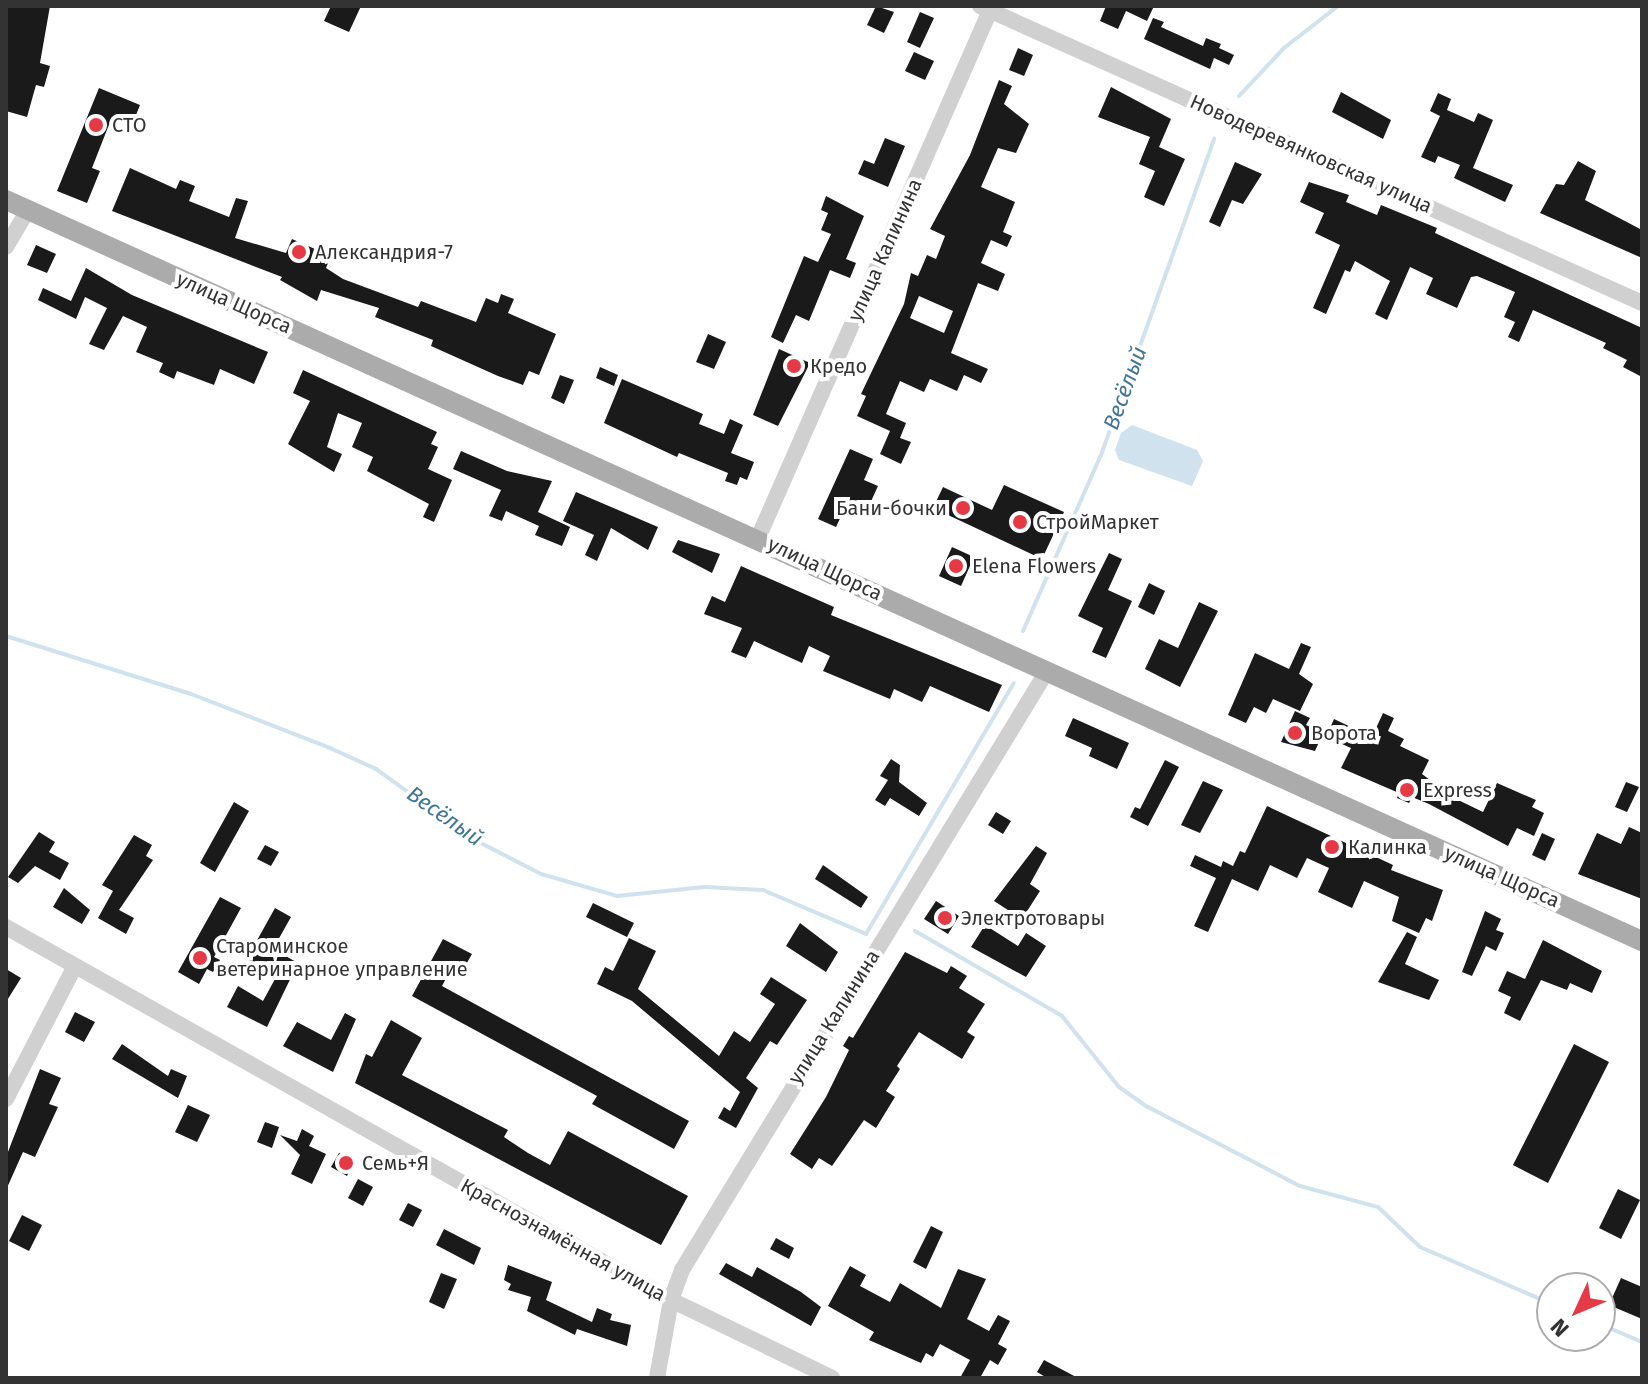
<!DOCTYPE html>
<meta charset="utf-8">
<style>
body{margin:0}
#map{position:relative;width:1648px;height:1384px;overflow:hidden;background:#fff;font-family:"Fira Sans",sans-serif}
div>[style]{position:absolute}
[style*='--x']{left:calc(var(--x)*1px);top:calc(var(--y)*1px);width:calc(var(--w)*1px);rotate:calc(var(--a)*1deg)}
.water>*{inset:0;background:#cfe2ee}
.stream>*{height:4px;margin:-2px;padding:0 2px;transform-origin:2px;border-radius:2px;background:#cfe2ee}
.building>*{inset:0;background:#1a1a1a}
.minor>*{height:16px;margin:-8px;padding:0 8px;transform-origin:8px;border-radius:8px;background:#d0d0d0}
.major>*{height:20px;margin:-10px;padding:0 10px;transform-origin:10px;border-radius:10px;background:#ababab}
.dots>*{width:22px;height:22px;translate:-50% -50%;box-sizing:border-box;border:4px solid #fff;border-radius:50%}
span{translate:-50% -50%;white-space:nowrap;text-align:center;line-height:1.15;-webkit-text-stroke:8px #fff;paint-order:stroke}
.poi-label{font-size:20px;color:#333}
.left{translate:0 -50%;text-align:left}
.right{translate:-100% -50%;text-align:right}
.street-label{font-size:20px;color:#333}
.water-label{font-size:22px;color:#3f7597;font-style:italic}
.frame{position:absolute;inset:0;border:8px solid #333;pointer-events:none}
.north{position:absolute;left:1536px;top:1272px;width:80px;height:80px;box-sizing:border-box;background:#fff;border:2px solid #adadad;border-radius:50%;rotate:226deg;font-size:22px;font-weight:700;line-height:32px;text-align:center;color:#333}
.north::after{content:'';display:block;margin:auto;width:28px;height:36px;background:#e63946;clip-path:polygon(50% 0,100% 100%,50% 72%,0 100%)}
</style>
<div id="map">
<div class="water">
<div style="clip-path:polygon(1132px 425px,1197px 450px,1203px 461px,1192px 486px,1119px 460px,1115px 450px,1121px 433px)"></div>
</div>
<div class="stream">
<div style="--x:1239;--y:96;--w:66;--a:-46.8"></div>
<div style="--x:1284;--y:48;--w:68;--a:-37.9"></div>
<div style="--x:1023;--y:631;--w:193;--a:-66.1"></div>
<div style="--x:1101;--y:455;--w:336;--a:-70.3"></div>
<div style="--x:6;--y:636;--w:194;--a:17.4"></div>
<div style="--x:191;--y:694;--w:149;--a:21.2"></div>
<div style="--x:330;--y:748;--w:51;--a:24.5"></div>
<div style="--x:376;--y:769;--w:120;--a:35.8"></div>
<div style="--x:473;--y:839;--w:76;--a:27.2"></div>
<div style="--x:541;--y:874;--w:79;--a:16.1"></div>
<div style="--x:617;--y:896;--w:88;--a:-5.8"></div>
<div style="--x:705;--y:887;--w:58;--a:3"></div>
<div style="--x:763;--y:890;--w:112;--a:23.1"></div>
<div style="--x:866;--y:934;--w:291;--a:-59.5"></div>
<div style="--x:915;--y:931;--w:170;--a:30"></div>
<div style="--x:1062;--y:1016;--w:91;--a:51.2"></div>
<div style="--x:1119;--y:1087;--w:35;--a:35"></div>
<div style="--x:1148;--y:1107;--w:171;--a:27.5"></div>
<div style="--x:1300;--y:1186;--w:81;--a:15.1"></div>
<div style="--x:1378;--y:1207;--w:58;--a:43.6"></div>
<div style="--x:1420;--y:1247;--w:144;--a:23.4"></div>
<div style="--x:1600;--y:1324;--w:46;--a:23.2"></div>
</div>
<div class="building">
<div style="clip-path:polygon(6px 6px,50px 6px,40px 63px,50px 66px,44px 87px,36px 85px,27px 117px,6px 111px)"></div>
<div style="clip-path:polygon(331px 6px,361px 6px,349px 32px,324px 21px)"></div>
<div style="clip-path:polygon(876px 6px,894px 12px,884px 33px,867px 25px)"></div>
<div style="clip-path:polygon(1106px 6px,1154px 6px,1147px 21px,1126px 11px,1118px 29px,1100px 21px)"></div>
<div style="clip-path:polygon(920px 12px,934px 18px,920px 48px,907px 42px)"></div>
<div style="clip-path:polygon(1153px 18px,1164px 22px,1161px 27px,1203px 46px,1206px 38px,1221px 44px,1219px 48px,1234px 55px,1229px 65px,1214px 58px,1210px 69px,1144px 39px)"></div>
<div style="clip-path:polygon(1018px 48px,1033px 55px,1024px 76px,1009px 70px)"></div>
<div style="clip-path:polygon(914px 52px,934px 61px,925px 80px,905px 71px)"></div>
<div style="clip-path:polygon(evenodd,999px 80px,1012px 86px,1004px 104px,1029px 124px,1016px 153px,998px 148px,981px 187px,1015px 202px,1003px 232px,1012px 236px,1007px 247px,991px 240px,981px 263px,1005px 274px,998px 291px,978px 283px,951px 353px,988px 369px,981px 383px,964px 375px,957px 391px,930px 379px,924px 392px,900px 381px,886px 414px,906px 423px,900px 438px,911px 442px,901px 464px,880px 454px,890px 431px,857px 416px,866px 396px,861px 394px,904px 304px,911px 273px,918px 276px,927px 255px,936px 259px,945px 236px,930px 229px,970px 155px,999px 80px,919px 296px,953px 311px,944px 333px,910px 318px,919px 296px)"></div>
<div style="clip-path:polygon(1111px 87px,1171px 119px,1159px 147px,1185px 159px,1164px 206px,1144px 197px,1155px 171px,1139px 164px,1150px 137px,1098px 117px)"></div>
<div style="clip-path:polygon(99px 88px,140px 105px,132px 125px,112px 117px,92px 168px,100px 171px,87px 203px,57px 191px)"></div>
<div style="clip-path:polygon(1341px 92px,1391px 120px,1383px 139px,1332px 112px)"></div>
<div style="clip-path:polygon(1438px 93px,1451px 99px,1447px 110px,1474px 122px,1478px 113px,1493px 120px,1473px 168px,1513px 185px,1505px 202px,1454px 178px,1460px 165px,1438px 156px,1435px 163px,1421px 157px,1440px 116px,1430px 111px)"></div>
<div style="clip-path:polygon(885px 138px,905px 146px,888px 187px,858px 174px,864px 160px,874px 164px)"></div>
<div style="clip-path:polygon(1578px 161px,1596px 171px,1585px 200px,1642px 230px,1642px 258px,1540px 213px,1556px 184px,1564px 185px)"></div>
<div style="clip-path:polygon(1235px 162px,1262px 174px,1243px 204px,1232px 200px,1220px 227px,1209px 222px)"></div>
<div style="clip-path:polygon(130px 168px,176px 189px,180px 180px,195px 186px,189px 201px,229px 217px,236px 198px,248px 201px,235px 238px,286px 253px,292px 239px,331px 256px,326px 268px,343px 279px,418px 307px,421px 301px,476px 322px,486px 298px,498px 303px,501px 294px,514px 299px,508px 313px,556px 334px,539px 375px,529px 371px,523px 385px,498px 376px,431px 346px,433px 340px,375px 317px,379px 308px,321px 290px,317px 301px,280px 280px,282px 277px,112px 211px)"></div>
<div style="clip-path:polygon(1309px 182px,1349px 195px,1346px 202px,1377px 215px,1381px 205px,1437px 228px,1435px 233px,1642px 328px,1642px 377px,1623px 367px,1627px 360px,1603px 348px,1606px 343px,1533px 310px,1519px 342px,1508px 337px,1515px 322px,1504px 317px,1515px 292px,1477px 276px,1471px 277px,1457px 308px,1426px 294px,1433px 278px,1410px 267px,1387px 320px,1375px 314px,1390px 281px,1355px 261px,1350px 272px,1345px 270px,1326px 314px,1313px 308px,1340px 245px,1315px 233px,1324px 213px,1300px 202px)"></div>
<div style="clip-path:polygon(826px 196px,864px 216px,846px 259px,856px 263px,850px 278px,830px 270px,809px 321px,796px 315px,783px 343px,771px 337px,804px 256px,818px 262px,831px 234px,821px 230px,828px 213px,821px 210px)"></div>
<div style="clip-path:polygon(36px 245px,56px 254px,47px 273px,27px 265px)"></div>
<div style="clip-path:polygon(86px 268px,132px 295px,268px 352px,254px 384px,220px 369px,214px 385px,177px 371px,174px 379px,159px 372px,163px 363px,136px 352px,147px 327px,123px 316px,104px 350px,89px 344px,107px 308px,85px 297px,76px 319px,38px 300px,43px 288px,71px 301px)"></div>
<div style="clip-path:polygon(708px 334px,726px 342px,714px 369px,696px 362px)"></div>
<div style="clip-path:polygon(779px 349px,810px 363px,778px 426px,753px 415px)"></div>
<div style="clip-path:polygon(600px 367px,618px 375px,614px 386px,596px 378px)"></div>
<div style="clip-path:polygon(303px 370px,437px 432px,431px 444px,438px 447px,428px 469px,452px 480px,434px 522px,423px 517px,429px 504px,367px 471px,373px 457px,352px 447px,362px 423px,338px 413px,327px 447px,342px 454px,334px 472px,288px 444px,310px 401px,293px 393px)"></div>
<div style="clip-path:polygon(560px 375px,574px 380px,564px 404px,551px 398px)"></div>
<div style="clip-path:polygon(622px 379px,703px 414px,699px 424px,724px 434px,730px 419px,743px 425px,731px 453px,754px 462px,747px 480px,740px 477px,737px 485px,725px 481px,728px 473px,679px 453px,677px 457px,604px 423px)"></div>
<div style="clip-path:polygon(850px 449px,873px 459px,864px 480px,878px 486px,863px 519px,844px 510px,836px 527px,818px 519px)"></div>
<div style="clip-path:polygon(461px 451px,507px 471px,552px 481px,538px 512px,570px 527px,562px 546px,535px 535px,539px 526px,506px 511px,502px 521px,489px 516px,501px 490px,453px 469px)"></div>
<div style="clip-path:polygon(1004px 485px,1064px 512px,1042px 559px,933px 508px,943px 487px,992px 510px)"></div>
<div style="clip-path:polygon(576px 492px,658px 527px,648px 550px,611px 528px,597px 561px,585px 555px,594px 535px,563px 521px)"></div>
<div style="clip-path:polygon(678px 540px,720px 554px,712px 573px,672px 552px)"></div>
<div style="clip-path:polygon(952px 547px,974px 557px,961px 586px,939px 576px)"></div>
<div style="clip-path:polygon(1109px 553px,1122px 559px,1108px 590px,1132px 601px,1106px 658px,1092px 652px,1103px 628px,1078px 616px)"></div>
<div style="clip-path:polygon(741px 566px,834px 607px,831px 615px,1002px 685px,989px 712px,930px 686px,922px 702px,894px 689px,890px 699px,823px 671px,830px 656px,809px 646px,802px 663px,754px 641px,746px 658px,731px 652px,742px 628px,704px 614px,712px 596px,725px 602px)"></div>
<div style="clip-path:polygon(1149px 583px,1165px 591px,1154px 615px,1138px 607px)"></div>
<div style="clip-path:polygon(1199px 602px,1218px 611px,1180px 687px,1145px 669px,1159px 639px,1178px 648px)"></div>
<div style="clip-path:polygon(1301px 643px,1311px 647px,1299px 674px,1313px 684px,1300px 711px,1273px 699px,1266px 713px,1254px 707px,1246px 723px,1228px 715px,1255px 653px,1289px 669px)"></div>
<div style="clip-path:polygon(1295px 711px,1310px 718px,1306px 725px,1323px 733px,1315px 751px,1281px 742px)"></div>
<div style="clip-path:polygon(1383px 713px,1394px 718px,1388px 731px,1404px 739px,1400px 746px,1429px 760px,1422px 774px,1454px 798px,1483px 812px,1497px 783px,1536px 800px,1532px 807px,1544px 813px,1534px 836px,1517px 828px,1508px 846px,1429px 804px,1412px 797px,1409px 803px,1397px 798px,1399px 793px,1341px 768px,1351px 748px,1326px 737px,1334px 719px,1372px 737px)"></div>
<div style="clip-path:polygon(1073px 718px,1129px 743px,1117px 769px,1089px 756px,1092px 748px,1065px 736px)"></div>
<div style="clip-path:polygon(891px 759px,900px 765px,899px 782px,927px 803px,919px 816px,890px 798px,885px 806px,875px 800px,888px 780px,880px 776px)"></div>
<div style="clip-path:polygon(1165px 760px,1179px 767px,1148px 826px,1130px 817px,1135px 807px,1140px 809px)"></div>
<div style="clip-path:polygon(1203px 781px,1223px 790px,1200px 833px,1181px 825px)"></div>
<div style="clip-path:polygon(1626px 782px,1639px 787px,1627px 812px,1615px 807px)"></div>
<div style="clip-path:polygon(234px 802px,249px 811px,215px 872px,200px 863px)"></div>
<div style="clip-path:polygon(1267px 806px,1393px 865px,1391px 870px,1443px 890px,1432px 921px,1426px 918px,1419px 933px,1392px 921px,1399px 897px,1364px 881px,1352px 908px,1318px 892px,1329px 868px,1307px 858px,1297px 878px,1270px 865px,1258px 891px,1232px 879px,1208px 932px,1194px 926px,1216px 878px,1190px 866px,1195px 855px,1221px 867px,1223px 861px,1233px 866px,1240px 851px,1245px 853px)"></div>
<div style="clip-path:polygon(996px 812px,1011px 821px,1003px 834px,988px 825px)"></div>
<div style="clip-path:polygon(1629px 827px,1642px 833px,1642px 899px,1578px 874px,1597px 833px,1621px 844px)"></div>
<div style="clip-path:polygon(39px 832px,55px 842px,49px 852px,69px 863px,60px 880px,35px 866px,18px 883px,8px 877px)"></div>
<div style="clip-path:polygon(1542px 833px,1555px 839px,1545px 861px,1532px 855px)"></div>
<div style="clip-path:polygon(134px 835px,152px 845px,146px 856px,153px 860px,119px 910px,134px 918px,126px 934px,98px 918px,113px 891px,102px 885px)"></div>
<div style="clip-path:polygon(265px 845px,279px 852px,271px 866px,257px 859px)"></div>
<div style="clip-path:polygon(1036px 846px,1047px 853px,1030px 884px,1040px 891px,1022px 919px,994px 901px)"></div>
<div style="clip-path:polygon(823px 865px,868px 897px,861px 908px,815px 879px)"></div>
<div style="clip-path:polygon(64px 888px,90px 910px,82px 924px,53px 907px)"></div>
<div style="clip-path:polygon(220px 897px,241px 908px,214px 957px,220px 960px,213px 972px,207px 969px,199px 984px,178px 972px)"></div>
<div style="clip-path:polygon(936px 901px,959px 916px,948px 934px,924px 919px)"></div>
<div style="clip-path:polygon(593px 903px,634px 923px,627px 937px,586px 917px)"></div>
<div style="clip-path:polygon(275px 908px,291px 917px,273px 949px,298px 963px,267px 1027px,227px 1007px,238px 986px,263px 1001px,275px 979px,245px 962px)"></div>
<div style="clip-path:polygon(1485px 911px,1501px 919px,1496px 930px,1504px 933px,1496px 951px,1486px 946px,1472px 976px,1462px 972px)"></div>
<div style="clip-path:polygon(800px 923px,838px 952px,826px 972px,786px 946px)"></div>
<div style="clip-path:polygon(985px 925px,1018px 946px,1026px 933px,1046px 946px,1026px 977px,971px 947px)"></div>
<div style="clip-path:polygon(1407px 932px,1417px 937px,1405px 964px,1439px 980px,1429px 1000px,1378px 982px)"></div>
<div style="clip-path:polygon(629px 938px,656px 951px,638px 989px,719px 1056px,734px 1031px,750px 1042px,775px 1004px,760px 994px,771px 977px,807px 1000px,777px 1045px,770px 1041px,746px 1078px,758px 1088px,736px 1128px,718px 1118px,724px 1107px,730px 1111px,740px 1092px,632px 1001px,597px 984px,605px 967px,613px 971px)"></div>
<div style="clip-path:polygon(443px 939px,472px 954px,464px 968px,454px 963px,442px 986px,689px 1121px,674px 1149px,592px 1104px,597px 1096px,412px 996px)"></div>
<div style="clip-path:polygon(1543px 940px,1602px 971px,1592px 993px,1570px 983px,1567px 990px,1541px 980px,1520px 1021px,1504px 1013px,1511px 997px,1498px 991px,1507px 971px,1525px 979px)"></div>
<div style="clip-path:polygon(905px 952px,947px 973px,951px 966px,967px 976px,959px 988px,985px 1004px,967px 1032px,975px 1037px,962px 1059px,919px 1032px,897px 1066px,900px 1069px,886px 1091px,895px 1097px,876px 1128px,864px 1120px,832px 1166px,819px 1158px,812px 1169px,790px 1154px,826px 1097px,849px 1050px,843px 1046px,849px 1036px,853px 1038px)"></div>
<div style="clip-path:polygon(6px 969px,21px 978px,6px 1002px)"></div>
<div style="clip-path:polygon(75px 1012px,95px 1022px,84px 1042px,65px 1032px)"></div>
<div style="clip-path:polygon(345px 1013px,356px 1019px,333px 1072px,283px 1046px,297px 1022px,331px 1040px)"></div>
<div style="clip-path:polygon(391px 1020px,422px 1038px,402px 1075px,508px 1130px,504px 1137px,528px 1153px,550px 1165px,568px 1131px,688px 1196px,661px 1245px,355px 1083px,366px 1054px,372px 1057px)"></div>
<div style="clip-path:polygon(122px 1044px,168px 1076px,171px 1069px,187px 1076px,178px 1098px,112px 1059px)"></div>
<div style="clip-path:polygon(1574px 1044px,1609px 1062px,1548px 1183px,1513px 1165px)"></div>
<div style="clip-path:polygon(40px 1069px,61px 1078px,49px 1104px,58px 1107px,35px 1157px,23px 1152px,6px 1190px,6px 1157px)"></div>
<div style="clip-path:polygon(188px 1105px,210px 1115px,197px 1142px,175px 1132px)"></div>
<div style="clip-path:polygon(265px 1122px,279px 1127px,272px 1148px,257px 1142px)"></div>
<div style="clip-path:polygon(302px 1129px,314px 1136px,309px 1146px,326px 1154px,312px 1184px,291px 1174px,300px 1155px,280px 1135px,297px 1141px)"></div>
<div style="clip-path:polygon(339px 1153px,354px 1161px,347px 1176px,331px 1167px)"></div>
<div style="clip-path:polygon(358px 1179px,373px 1187px,363px 1206px,348px 1198px)"></div>
<div style="clip-path:polygon(1618px 1189px,1640px 1200px,1621px 1239px,1599px 1228px)"></div>
<div style="clip-path:polygon(408px 1203px,422px 1210px,413px 1227px,399px 1220px)"></div>
<div style="clip-path:polygon(22px 1215px,42px 1225px,29px 1251px,9px 1241px)"></div>
<div style="clip-path:polygon(931px 1226px,943px 1232px,926px 1269px,913px 1262px)"></div>
<div style="clip-path:polygon(444px 1229px,481px 1248px,474px 1265px,436px 1245px)"></div>
<div style="clip-path:polygon(776px 1238px,794px 1248px,789px 1259px,770px 1249px)"></div>
<div style="clip-path:polygon(726px 1263px,752px 1277px,757px 1267px,801px 1292px,821px 1307px,811px 1326px,719px 1274px)"></div>
<div style="clip-path:polygon(508px 1265px,552px 1282px,546px 1300px,592px 1322px,597px 1308px,612px 1314px,610px 1320px,631px 1325px,627px 1346px,577px 1329px,575px 1335px,527px 1311px,531px 1297px,508px 1290px,511px 1284px,504px 1280px)"></div>
<div style="clip-path:polygon(850px 1266px,866px 1275px,860px 1286px,890px 1302px,900px 1283px,941px 1308px,958px 1269px,986px 1279px,967px 1319px,989px 1331px,998px 1315px,1010px 1321px,998px 1344px,1007px 1349px,998px 1365px,990px 1360px,980px 1378px,960px 1378px,970px 1360px,940px 1344px,933px 1357px,926px 1353px,921px 1363px,869px 1340px,874px 1332px,828px 1306px)"></div>
<div style="clip-path:polygon(441px 1273px,457px 1279px,444px 1309px,429px 1302px)"></div>
<div style="clip-path:polygon(1621px 1278px,1642px 1287px,1642px 1319px,1609px 1305px)"></div>
<div style="clip-path:polygon(1044px 1360px,1078px 1378px,1047px 1378px,1037px 1372px)"></div>
</div>
<div class="minor">
<div style="--x:980;--y:6;--w:726;--a:24.16"></div>
<div style="--x:6;--y:247;--w:43;--a:-59.3"></div>
<div style="--x:758;--y:538;--w:581;--a:-66.26"></div>
<div style="--x:6;--y:927;--w:762;--a:29.29"></div>
<div style="--x:671;--y:1300;--w:179;--a:25.8"></div>
<div style="--x:6;--y:1099;--w:150;--a:-62.6"></div>
<div style="--x:657;--y:1378;--w:79;--a:-79.8"></div>
<div style="--x:671;--y:1300;--w:32;--a:-70"></div>
<div style="--x:682;--y:1270;--w:701;--a:-58.64"></div>
</div>
<div class="major">
<div style="--x:6;--y:200;--w:1796;--a:24.37"></div>
</div>
<div class="dots">
<div style="left:96px;top:125px;background:#e63946"></div>
<div style="left:299px;top:252px;background:#e63946"></div>
<div style="left:794px;top:366px;background:#e63946"></div>
<div style="left:963px;top:508px;background:#e63946"></div>
<div style="left:1020px;top:522px;background:#e63946"></div>
<div style="left:956px;top:566px;background:#e63946"></div>
<div style="left:1295px;top:733px;background:#e63946"></div>
<div style="left:1407px;top:790px;background:#e63946"></div>
<div style="left:1332px;top:847px;background:#e63946"></div>
<div style="left:945px;top:918px;background:#e63946"></div>
<div style="left:200px;top:958px;background:#e63946"></div>
<div style="left:346px;top:1163px;background:#e63946"></div>
</div>
<div class="poi-label">
<span class="left" style="left:112px;top:125px">СТО</span>
<span class="left" style="left:315px;top:252px">Александрия-7</span>
<span class="left" style="left:810px;top:366px">Кредо</span>
<span class="right" style="left:947px;top:508px">Бани-бочки</span>
<span class="left" style="left:1036px;top:522px">СтройМаркет</span>
<span class="left" style="left:972px;top:566px">Elena Flowers</span>
<span class="left" style="left:1311px;top:733px">Ворота</span>
<span class="left" style="left:1423px;top:790px">Express</span>
<span class="left" style="left:1348px;top:847px">Калинка</span>
<span class="left" style="left:961px;top:918px">Электротовары</span>
<span class="left" style="left:216px;top:958px">Староминское<br>ветеринарное управление</span>
<span class="left" style="left:362px;top:1163px">Семь+Я</span>
</div>
<div class="street-label">
<span style="left:1311px;top:154px;rotate:24deg">Новодеревянковская улица</span>
<span style="left:885px;top:250px;rotate:-66deg">улица Калинина</span>
<span style="left:234px;top:303px;rotate:24deg">улица Щорса</span>
<span style="left:825px;top:569px;rotate:25deg">улица Щорса</span>
<span style="left:1502px;top:877px;rotate:24deg">улица Щорса</span>
<span style="left:834px;top:1017px;rotate:-58deg">улица Калинина</span>
<span style="left:563px;top:1240px;rotate:29deg">Краснознамённая улица</span>
</div>
<div class="water-label">
<span style="left:1125px;top:388px;rotate:-70deg">Весёлый</span>
<span style="left:445px;top:816px;rotate:35deg">Весёлый</span>
</div>
<div class="frame"></div>
<div class="north">N</div>
</div>
